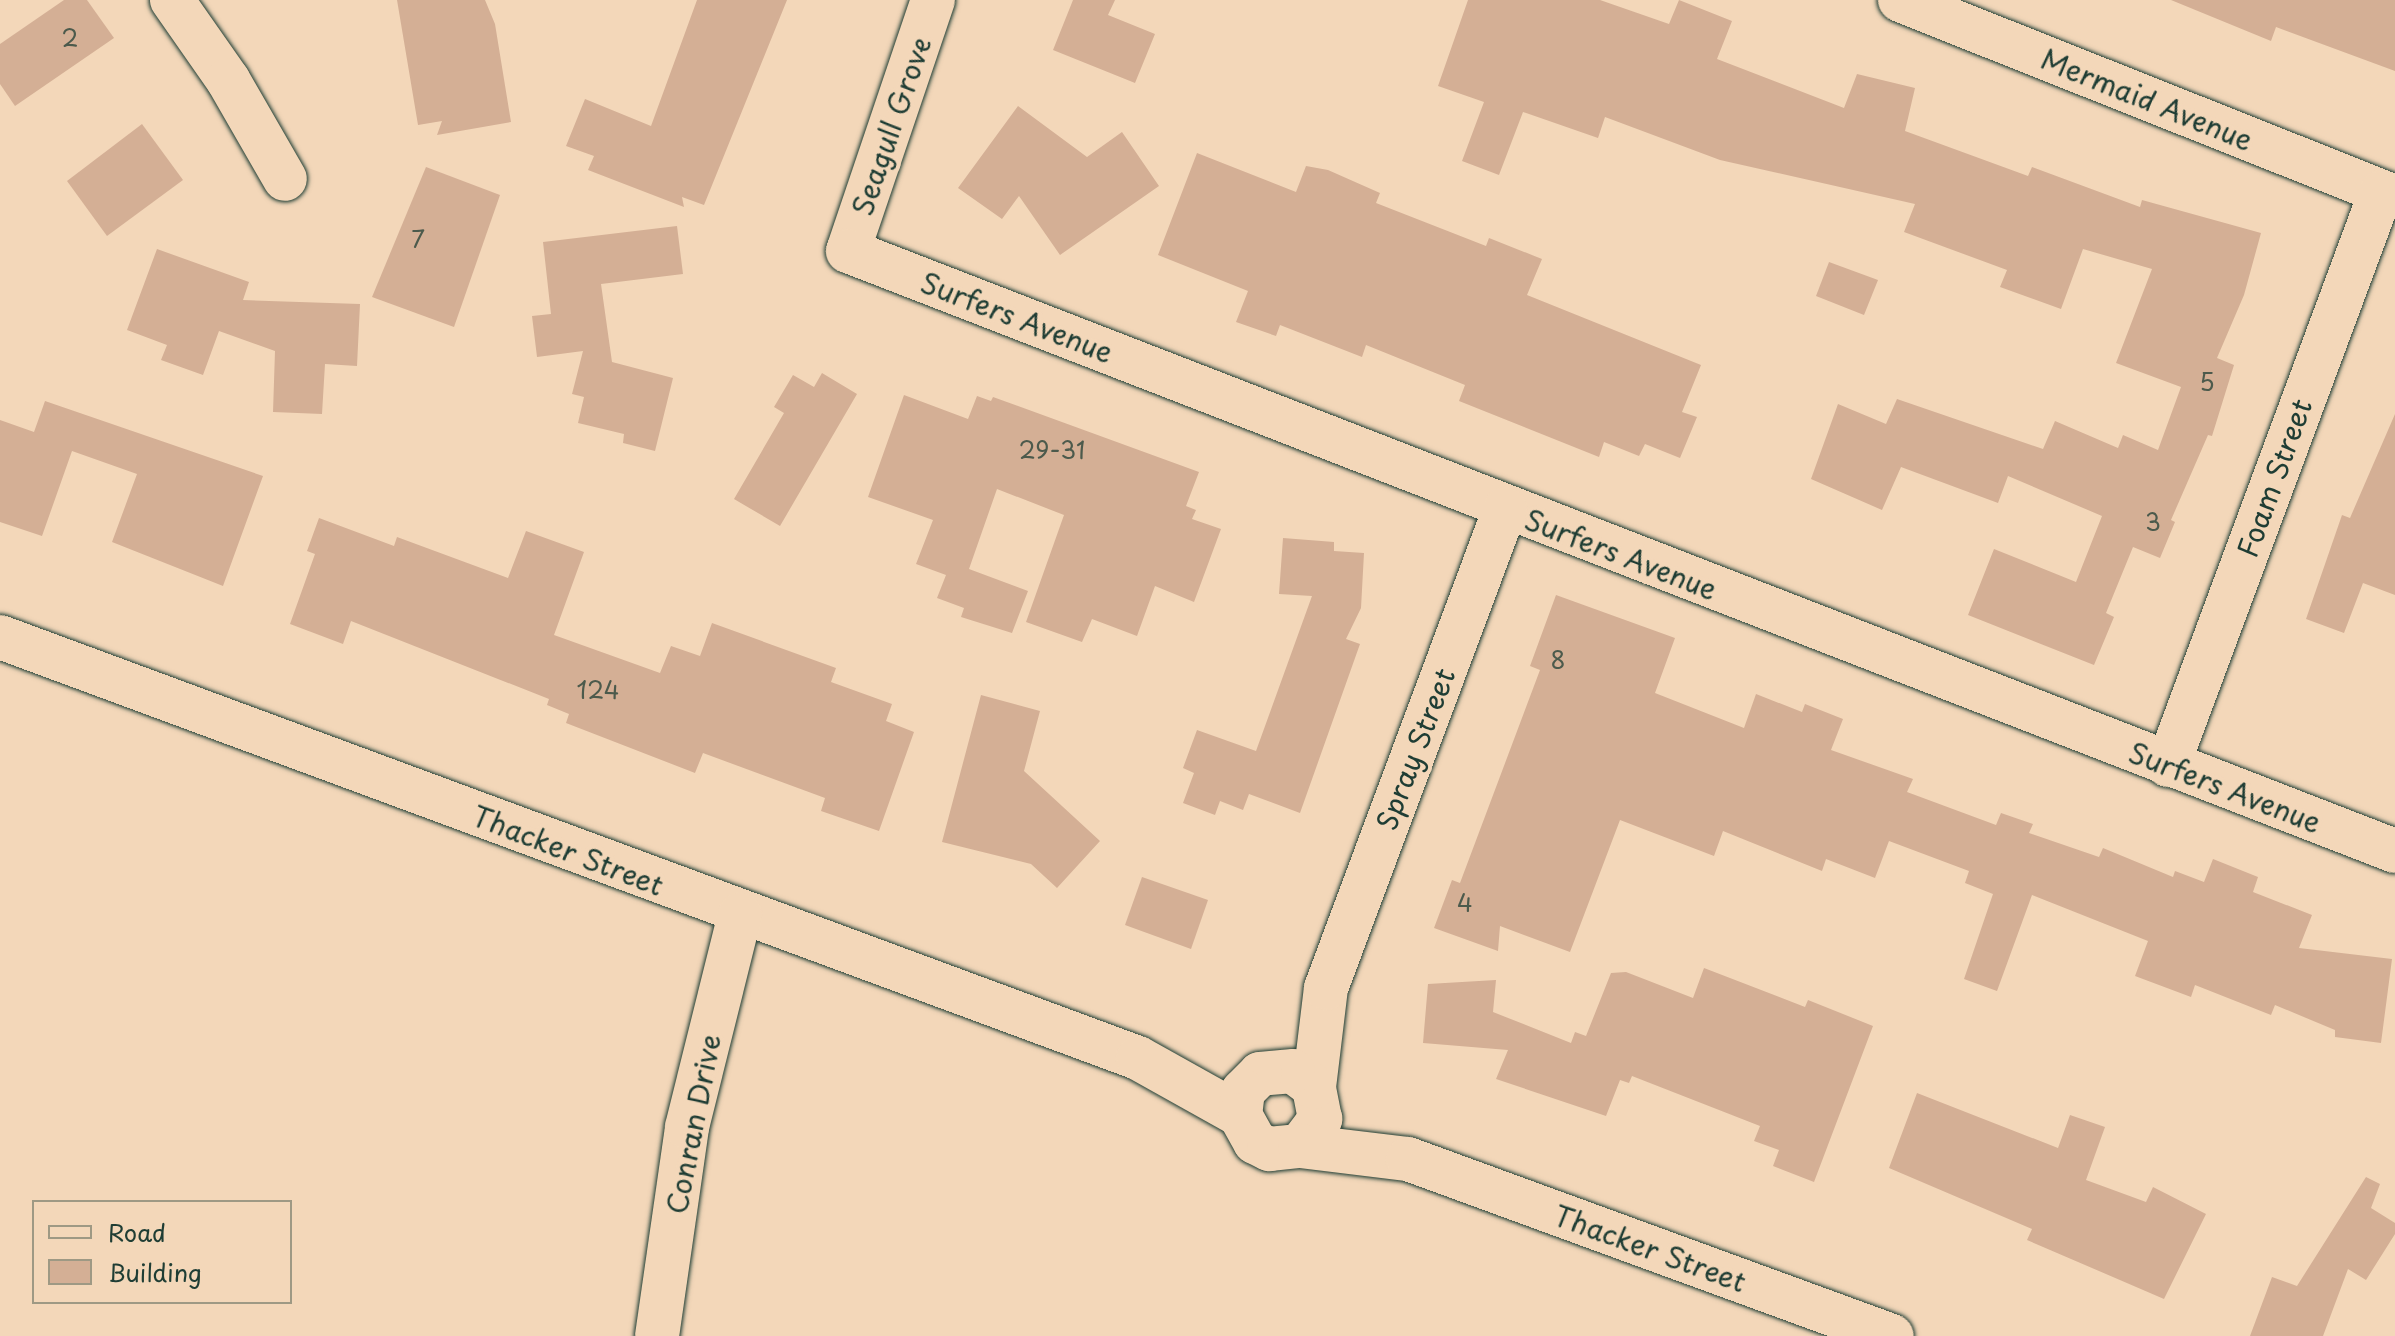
<!DOCTYPE html>
<style>
body{margin:0}
#map{position:relative;width:2395px;height:1336px;overflow:hidden;background:#f3d7b9;font-family:"Playpen Sans",sans-serif}
div>[style]{position:absolute}
[style*='--x']{left:calc(var(--x)*1px);top:calc(var(--y)*1px);width:calc(var(--w)*1px);rotate:calc(var(--a)*1deg)}
.building>*{inset:0;background:#d4af95}
.roads{filter:drop-shadow(0 0 2px #1f3d34) drop-shadow(0 0 2px #1f3d34)}
.minor>*{height:44px;margin:-22px;padding:0 22px;transform-origin:22px;border-radius:22px;background:#f3d7b9}
span{translate:-50% -50%;white-space:nowrap;text-align:center;line-height:1.15;-webkit-text-stroke:8px #f3d7b9;paint-order:stroke}
.number-label{font-size:24px;color:#4c5a4c}
.number-label span{-webkit-text-stroke-width:0}
.street-label{font-size:28px;color:#1f3d34}
.legend{position:absolute;left:32px;top:1200px;width:260px;height:104px;box-sizing:border-box;background:#f3d7b9;border:2px solid #9e9984;margin:0;padding:10px 14px;list-style:none;font-size:24px;color:#1f3d34}
.legend li{display:flex;align-items:center;gap:16px;height:40px}
.legend b{width:40px;border:2px solid #9e9984}
</style>
<div id="map">
<div class="building">
<div style="clip-path:polygon(64px 0,87px 0,114px 38px,15px 106px,0 84px,0 44px)"></div>
<div style="clip-path:polygon(397px 0,485px 0,495px 24px,511px 122px,437px 135px,442px 121px,418px 125px)"></div>
<div style="clip-path:polygon(697px 0,787px 0,704px 205px,682px 197px,684px 207px,588px 170px,594px 156px,566px 146px,585px 99px,651px 126px)"></div>
<div style="clip-path:polygon(1073px 0,1115px 0,1108px 15px,1155px 34px,1135px 83px,1053px 50px)"></div>
<div style="clip-path:polygon(1468px 0,1600px 0,1669px 24px,1679px 0,1732px 21px,1717px 59px,1844px 108px,1857px 74px,1915px 88px,1905px 131px,2028px 176px,2032px 167px,2140px 207px,2142px 200px,2261px 233px,2244px 295px,2217px 358px,2234px 365px,2212px 436px,2208px 435px,2171px 520px,2175px 522px,2160px 558px,2133px 547px,2106px 613px,2114px 617px,2094px 665px,1968px 615px,1994px 549px,2076px 582px,2102px 516px,2008px 476px,1998px 503px,1901px 467px,1882px 510px,1811px 479px,1838px 404px,1886px 424px,1897px 399px,2043px 449px,2055px 421px,2118px 448px,2123px 435px,2158px 450px,2181px 387px,2116px 363px,2152px 269px,2083px 249px,2061px 309px,2000px 287px,2007px 270px,1904px 232px,1915px 204px,1720px 160px,1605px 117px,1598px 138px,1523px 112px,1499px 175px,1462px 161px,1484px 102px,1438px 86px)"></div>
<div style="clip-path:polygon(2171px 0,2395px 0,2395px 71px,2276px 27px,2271px 41px)"></div>
<div style="clip-path:polygon(1018px 106px,1087px 157px,1122px 132px,1159px 186px,1060px 255px,1019px 196px,1002px 219px,958px 188px)"></div>
<div style="clip-path:polygon(142px 124px,183px 180px,107px 236px,67px 181px)"></div>
<div style="clip-path:polygon(1197px 153px,1296px 192px,1306px 166px,1328px 170px,1380px 193px,1376px 203px,1486px 246px,1489px 238px,1542px 259px,1527px 295px,1701px 365px,1682px 412px,1697px 417px,1680px 458px,1645px 444px,1639px 456px,1604px 442px,1599px 457px,1459px 401px,1465px 385px,1366px 345px,1362px 357px,1280px 325px,1276px 336px,1236px 322px,1248px 291px,1158px 255px)"></div>
<div style="clip-path:polygon(426px 167px,500px 195px,454px 327px,372px 297px)"></div>
<div style="clip-path:polygon(677px 226px,683px 274px,601px 284px,612px 362px,673px 378px,655px 451px,623px 443px,624px 434px,578px 423px,584px 397px,572px 394px,583px 351px,537px 357px,532px 316px,551px 314px,543px 242px)"></div>
<div style="clip-path:polygon(157px 249px,249px 282px,243px 300px,360px 304px,357px 366px,325px 364px,322px 414px,273px 412px,275px 351px,219px 331px,203px 375px,161px 360px,167px 345px,127px 330px)"></div>
<div style="clip-path:polygon(1829px 262px,1878px 280px,1864px 315px,1816px 296px)"></div>
<div style="clip-path:polygon(822px 373px,857px 394px,780px 526px,734px 499px,784px 413px,774px 407px,793px 375px,814px 387px)"></div>
<div style="clip-path:polygon(904px 395px,968px 419px,977px 396px,991px 401px,993px 397px,1199px 472px,1186px 506px,1196px 510px,1192px 519px,1221px 529px,1194px 602px,1155px 586px,1137px 636px,1092px 619px,1082px 642px,1026px 622px,1064px 515px,997px 489px,969px 569px,1028px 591px,1012px 633px,961px 617px,964px 608px,937px 598px,946px 575px,916px 564px,933px 520px,868px 497px)"></div>
<div style="clip-path:polygon(45px 401px,263px 476px,223px 586px,112px 542px,137px 474px,72px 451px,42px 536px,0 522px,0 420px,34px 432px)"></div>
<div style="clip-path:polygon(2395px 414px,2395px 595px,2363px 583px,2344px 633px,2306px 619px,2342px 515px,2350px 518px)"></div>
<div style="clip-path:polygon(319px 518px,394px 546px,397px 537px,508px 578px,526px 531px,584px 552px,554px 635px,660px 673px,671px 646px,700px 656px,712px 623px,836px 668px,831px 682px,892px 704px,886px 721px,914px 732px,879px 831px,821px 811px,825px 798px,703px 753px,695px 773px,566px 723px,569px 714px,547px 705px,549px 699px,351px 621px,343px 644px,290px 624px,315px 554px,307px 551px)"></div>
<div style="clip-path:polygon(1283px 538px,1334px 542px,1334px 551px,1364px 553px,1361px 608px,1346px 639px,1360px 644px,1300px 813px,1249px 794px,1243px 810px,1220px 801px,1215px 815px,1183px 803px,1194px 773px,1183px 768px,1197px 730px,1256px 751px,1312px 596px,1279px 594px)"></div>
<div style="clip-path:polygon(1556px 595px,1675px 638px,1655px 693px,1744px 728px,1756px 694px,1802px 712px,1805px 704px,1843px 719px,1831px 750px,1913px 779px,1907px 792px,1996px 825px,2001px 813px,2033px 824px,2029px 833px,2099px 857px,2103px 848px,2173px 877px,2175px 871px,2204px 882px,2213px 859px,2258px 877px,2253px 892px,2312px 915px,2299px 948px,2392px 959px,2381px 1043px,2335px 1037px,2335px 1030px,2275px 1005px,2271px 1015px,2195px 985px,2191px 997px,2135px 976px,2148px 941px,2032px 895px,1997px 991px,1964px 979px,1993px 894px,1965px 883px,1969px 871px,1889px 841px,1875px 878px,1826px 859px,1822px 871px,1723px 831px,1714px 856px,1620px 820px,1570px 952px,1500px 926px,1498px 951px,1434px 928px,1452px 880px,1460px 883px,1540px 670px,1530px 666px)"></div>
<div style="clip-path:polygon(981px 695px,1040px 711px,1024px 771px,1100px 841px,1057px 888px,1031px 864px,942px 842px)"></div>
<div style="clip-path:polygon(1142px 877px,1208px 900px,1191px 949px,1125px 925px)"></div>
<div style="clip-path:polygon(1704px 968px,1805px 1007px,1808px 1000px,1873px 1026px,1814px 1182px,1773px 1166px,1779px 1150px,1754px 1141px,1760px 1126px,1632px 1076px,1629px 1083px,1620px 1080px,1606px 1116px,1496px 1079px,1508px 1050px,1423px 1043px,1428px 984px,1496px 980px,1493px 1012px,1571px 1043px,1575px 1032px,1586px 1036px,1611px 973px,1626px 972px,1693px 998px)"></div>
<div style="clip-path:polygon(1917px 1093px,2058px 1148px,2070px 1115px,2105px 1127px,2086px 1180px,2146px 1202px,2153px 1187px,2206px 1214px,2164px 1299px,2027px 1240px,2032px 1229px,1889px 1168px)"></div>
<div style="clip-path:polygon(2366px 1177px,2380px 1184px,2371px 1208px,2395px 1223px,2395px 1234px,2366px 1280px,2348px 1269px,2323px 1336px,2250px 1336px,2272px 1277px,2297px 1286px)"></div>
</div>
<div class="roads">
<div class="minor">
<div style="--x:172;--y:0;--w:98;--a:55"></div>
<div style="--x:228;--y:80;--w:114;--a:60.1"></div>
<div style="--x:933;--y:0;--w:265;--a:108.7"></div>
<div style="--x:848;--y:251;--w:1659;--a:21.2"></div>
<div style="--x:1900;--y:0;--w:533;--a:21.7"></div>
<div style="--x:0;--y:637;--w:1213;--a:20.3"></div>
<div style="--x:1138;--y:1058;--w:117;--a:29.2"></div>
<div style="--x:2168;--y:765;--w:611;--a:-69.61"></div>
<div style="--x:1314;--y:1087;--w:100;--a:-83.1"></div>
<div style="--x:1326;--y:988;--w:511;--a:-69.51"></div>
<div style="--x:1300;--y:1146;--w:34;--a:-53"></div>
<div style="--x:1320;--y:1119;--w:33;--a:-101"></div>
<div style="--x:1314;--y:1087;--w:26;--a:-143"></div>
<div style="--x:1293;--y:1071;--w:33;--a:175"></div>
<div style="--x:1260;--y:1074;--w:24;--a:135"></div>
<div style="--x:1243;--y:1091;--w:24;--a:97"></div>
<div style="--x:1240;--y:1115;--w:31;--a:61"></div>
<div style="--x:1255;--y:1142;--w:16;--a:27"></div>
<div style="--x:1269;--y:1149;--w:31;--a:-6"></div>
<div style="--x:1300;--y:1146;--w:109;--a:6.9"></div>
<div style="--x:1408;--y:1159;--w:515;--a:20.09"></div>
<div style="--x:657;--y:1336;--w:211;--a:-81.8"></div>
<div style="--x:687;--y:1127;--w:219;--a:-76"></div>
</div>
</div>
<div class="number-label">
<span style="left:70px;top:38px">2</span>
<span style="left:418px;top:239px">7</span>
<span style="left:2207px;top:382px">5</span>
<span style="left:1052px;top:450px">29-31</span>
<span style="left:2153px;top:522px">3</span>
<span style="left:1558px;top:660px">8</span>
<span style="left:598px;top:690px">124</span>
<span style="left:1465px;top:903px">4</span>
</div>
<div class="street-label">
<span style="left:2147px;top:99px;rotate:22deg">Mermaid Avenue</span>
<span style="left:891px;top:126px;rotate:-71deg">Seagull Grove</span>
<span style="left:1017px;top:317px;rotate:21deg">Surfers Avenue</span>
<span style="left:2274px;top:478px;rotate:-70deg">Foam Street</span>
<span style="left:1621px;top:554px;rotate:21deg">Surfers Avenue</span>
<span style="left:1415px;top:749px;rotate:-69deg">Spray Street</span>
<span style="left:2225px;top:787px;rotate:21deg">Surfers Avenue</span>
<span style="left:568px;top:850px;rotate:21deg">Thacker Street</span>
<span style="left:693px;top:1124px;rotate:-79deg">Conran Drive</span>
<span style="left:1650px;top:1248px;rotate:20deg">Thacker Street</span>
</div>
<ul class="legend">
<li><b style="height:10px;background:#f3d7b9"></b>Road</li>
<li><b style="height:22px;background:#d4af95"></b>Building</li>
</ul>
</div>
